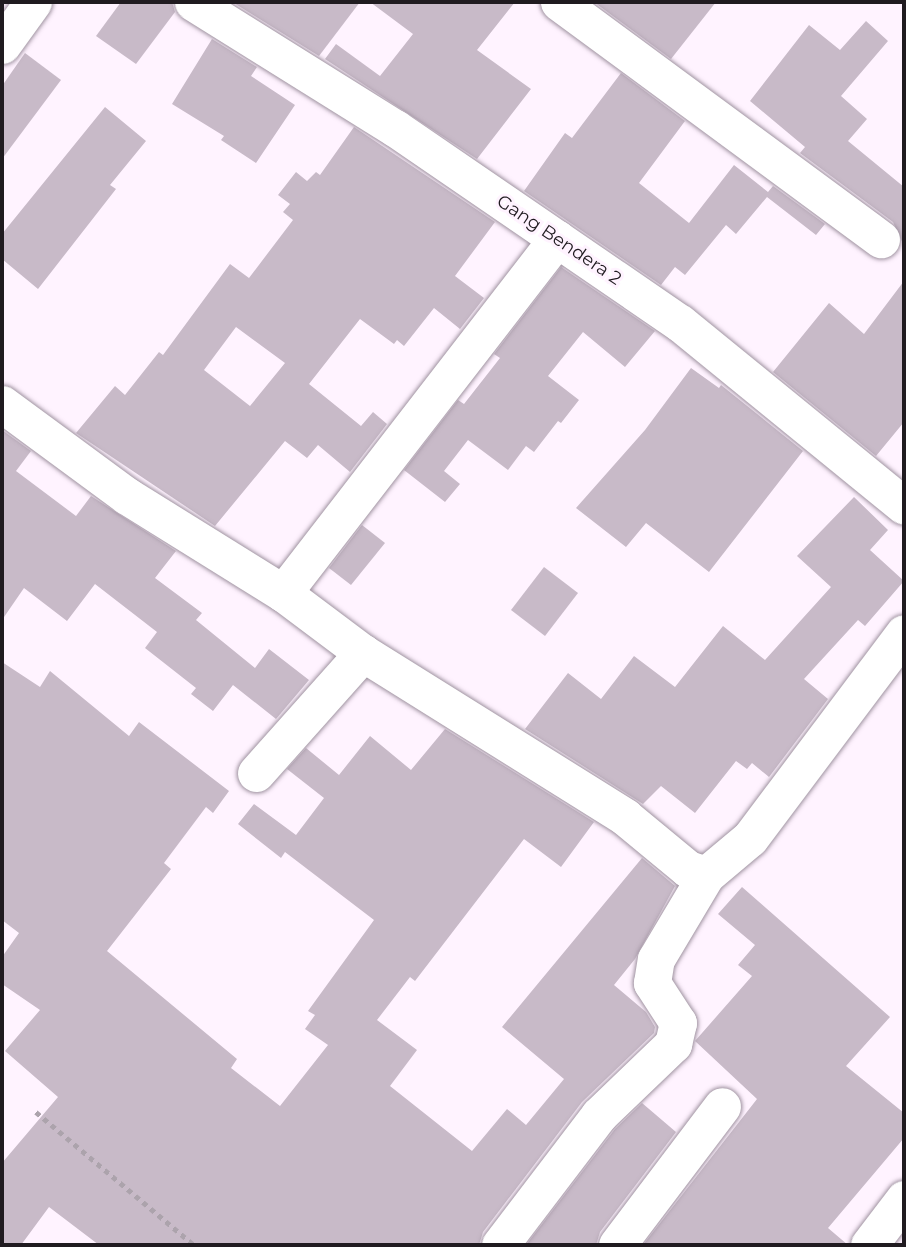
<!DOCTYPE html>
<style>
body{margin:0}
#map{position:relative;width:906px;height:1247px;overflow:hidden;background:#fff3ff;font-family:Montserrat,sans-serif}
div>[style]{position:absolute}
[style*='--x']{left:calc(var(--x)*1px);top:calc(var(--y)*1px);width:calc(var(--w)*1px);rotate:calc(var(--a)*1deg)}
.building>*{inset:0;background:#c8bac8}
.path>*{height:4.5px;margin-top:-2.25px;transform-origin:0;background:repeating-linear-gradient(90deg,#aca3ac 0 5px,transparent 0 10px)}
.roads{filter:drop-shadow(0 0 2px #a093a1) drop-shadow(0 0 2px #a093a1)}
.minor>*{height:37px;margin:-18.5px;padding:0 18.5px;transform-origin:18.5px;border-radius:18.5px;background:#fff}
span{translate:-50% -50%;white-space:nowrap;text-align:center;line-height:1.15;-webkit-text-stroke:6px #fff3ff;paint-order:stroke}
.street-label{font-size:18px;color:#201b20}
.frame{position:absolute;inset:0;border:4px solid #201b20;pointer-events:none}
</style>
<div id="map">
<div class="building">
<div style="clip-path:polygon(121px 2px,172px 2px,175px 12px,136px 64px,96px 36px)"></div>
<div style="clip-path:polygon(360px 2px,319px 56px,234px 3px,235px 2px)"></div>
<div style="clip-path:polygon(370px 2px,515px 2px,477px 50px,531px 89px,477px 159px,325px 59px,336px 44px,380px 76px,413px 34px)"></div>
<div style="clip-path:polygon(594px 2px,716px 2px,671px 59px)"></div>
<div style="clip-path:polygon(866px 21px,888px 41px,841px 96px,867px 119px,848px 141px,904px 187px,904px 246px,893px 222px,800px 153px,805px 147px,750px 101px,809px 25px,840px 50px)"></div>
<div style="clip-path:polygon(212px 39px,257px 67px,251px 76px,295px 105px,256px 163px,221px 140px,224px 136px,172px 104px)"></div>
<div style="clip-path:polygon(25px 53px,61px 80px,2px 159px,2px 86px)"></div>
<div style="clip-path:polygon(621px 73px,685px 121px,639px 183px,689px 223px,734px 165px,768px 192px,773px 186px,825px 224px,816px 235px,767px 197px,736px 234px,726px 225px,685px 275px,675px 267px,661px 285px,524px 191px,565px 133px,572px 138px)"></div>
<div style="clip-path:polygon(105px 107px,146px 141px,110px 185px,116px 189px,38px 289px,2px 259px,2px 234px)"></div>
<div style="clip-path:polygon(evenodd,354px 127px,495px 222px,455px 276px,484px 298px,460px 329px,434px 308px,404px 346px,397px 340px,394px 344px,360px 319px,309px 384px,361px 426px,373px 412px,387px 424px,350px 472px,318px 445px,307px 458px,285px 441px,215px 526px,76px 433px,115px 386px,125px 395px,159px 352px,163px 355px,230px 264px,249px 278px,293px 220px,283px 212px,290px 204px,278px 195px,296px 172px,307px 181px,316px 172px,320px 175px,354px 127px,236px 327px,285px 363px,250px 406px,204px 370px,236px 327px)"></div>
<div style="clip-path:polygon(561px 267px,655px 331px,625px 367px,583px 332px,548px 376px,579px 400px,561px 423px,558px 421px,534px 452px,526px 446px,508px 470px,468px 440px,444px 471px,460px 484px,445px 502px,404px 470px,458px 400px,464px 404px,500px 358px,494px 354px)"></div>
<div style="clip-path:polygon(904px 281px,904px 422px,876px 456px,773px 372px,829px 303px,864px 334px)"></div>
<div style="clip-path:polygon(691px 368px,719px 388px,721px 385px,803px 451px,709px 572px,646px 523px,626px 547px,576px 508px,645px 430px)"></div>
<div style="clip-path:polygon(2px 430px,31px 451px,16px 471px,76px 516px,91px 496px,176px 551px,155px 578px,202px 613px,196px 620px,255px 668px,269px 649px,309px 680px,276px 719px,233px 685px,213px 711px,191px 694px,196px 688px,145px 648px,157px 632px,95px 584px,67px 621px,24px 588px,2px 620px)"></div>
<div style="clip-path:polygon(854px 497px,888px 530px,870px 550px,904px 581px,865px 626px,858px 620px,804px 679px,828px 699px,769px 777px,752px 763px,747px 769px,736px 761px,695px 813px,661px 786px,643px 804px,525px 729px,568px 673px,601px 699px,634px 656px,675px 687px,723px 626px,765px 660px,831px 587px,797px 556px)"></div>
<div style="clip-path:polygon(362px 525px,385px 543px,351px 585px,329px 568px)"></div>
<div style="clip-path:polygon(544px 567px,578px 593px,545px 636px,511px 610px)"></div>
<div style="clip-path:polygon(2px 662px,40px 687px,50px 671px,129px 736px,139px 722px,229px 791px,213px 813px,206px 807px,164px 863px,171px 869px,107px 951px,237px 1059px,231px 1068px,280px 1106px,328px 1045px,305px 1029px,315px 1015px,308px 1011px,374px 920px,285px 852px,281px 858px,238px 824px,254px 804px,296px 835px,324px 798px,287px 769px,306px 748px,339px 775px,370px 736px,411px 770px,445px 729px,594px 822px,561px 867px,524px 839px,415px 981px,410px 977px,377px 1020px,417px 1050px,390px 1086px,472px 1151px,507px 1109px,526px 1125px,564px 1079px,502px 1027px,642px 858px,675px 886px,635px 959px,614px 985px,646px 1012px,655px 1027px,654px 1033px,582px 1102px,483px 1232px,479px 1245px,99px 1245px,49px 1207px,21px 1245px,2px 1245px,2px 1163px,58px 1097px,5px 1051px,40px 1010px,2px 984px,2px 957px,19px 933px,2px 920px)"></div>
<div style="clip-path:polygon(742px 887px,890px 1017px,846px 1066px,904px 1113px,904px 1138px,828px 1228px,848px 1245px,643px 1245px,757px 1099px,695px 1041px,752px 976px,738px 965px,755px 945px,718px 914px)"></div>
<div style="clip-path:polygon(642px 1103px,676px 1132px,600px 1232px,596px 1245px,526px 1245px,615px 1129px)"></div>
</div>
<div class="path">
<div style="--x:36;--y:1112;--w:207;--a:40.1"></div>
</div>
<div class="roads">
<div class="minor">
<div style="--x:193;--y:2;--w:238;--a:32"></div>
<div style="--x:395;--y:128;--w:345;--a:34.4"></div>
<div style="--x:680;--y:323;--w:289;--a:39.2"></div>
<div style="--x:559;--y:2;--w:400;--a:36.4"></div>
<div style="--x:2;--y:45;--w:53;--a:-54.2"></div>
<div style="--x:2;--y:404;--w:155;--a:36.4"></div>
<div style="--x:127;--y:496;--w:184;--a:31.9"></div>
<div style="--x:283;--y:593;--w:100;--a:36.9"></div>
<div style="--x:363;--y:653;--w:309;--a:32"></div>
<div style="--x:625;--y:817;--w:82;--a:39.5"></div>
<div style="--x:688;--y:869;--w:19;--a:18"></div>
<div style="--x:706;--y:875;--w:57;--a:-40.1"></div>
<div style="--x:750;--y:838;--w:256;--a:-53.1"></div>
<div style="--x:283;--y:593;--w:448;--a:-52.3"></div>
<div style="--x:256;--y:773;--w:161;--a:-48.3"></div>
<div style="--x:500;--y:1245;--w:163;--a:-52.7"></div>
<div style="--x:599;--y:1115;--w:103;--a:-43.8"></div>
<div style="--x:673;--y:1044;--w:22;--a:-77"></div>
<div style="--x:678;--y:1023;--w:48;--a:-123"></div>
<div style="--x:652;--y:983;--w:24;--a:-81"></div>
<div style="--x:656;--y:959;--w:98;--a:-59.2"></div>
<div style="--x:617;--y:1245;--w:174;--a:-52.9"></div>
<div style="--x:869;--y:1245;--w:58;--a:-52.7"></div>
</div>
</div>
<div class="street-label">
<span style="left:559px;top:240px;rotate:34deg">Gang Bendera 2</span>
</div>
<div class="frame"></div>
</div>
